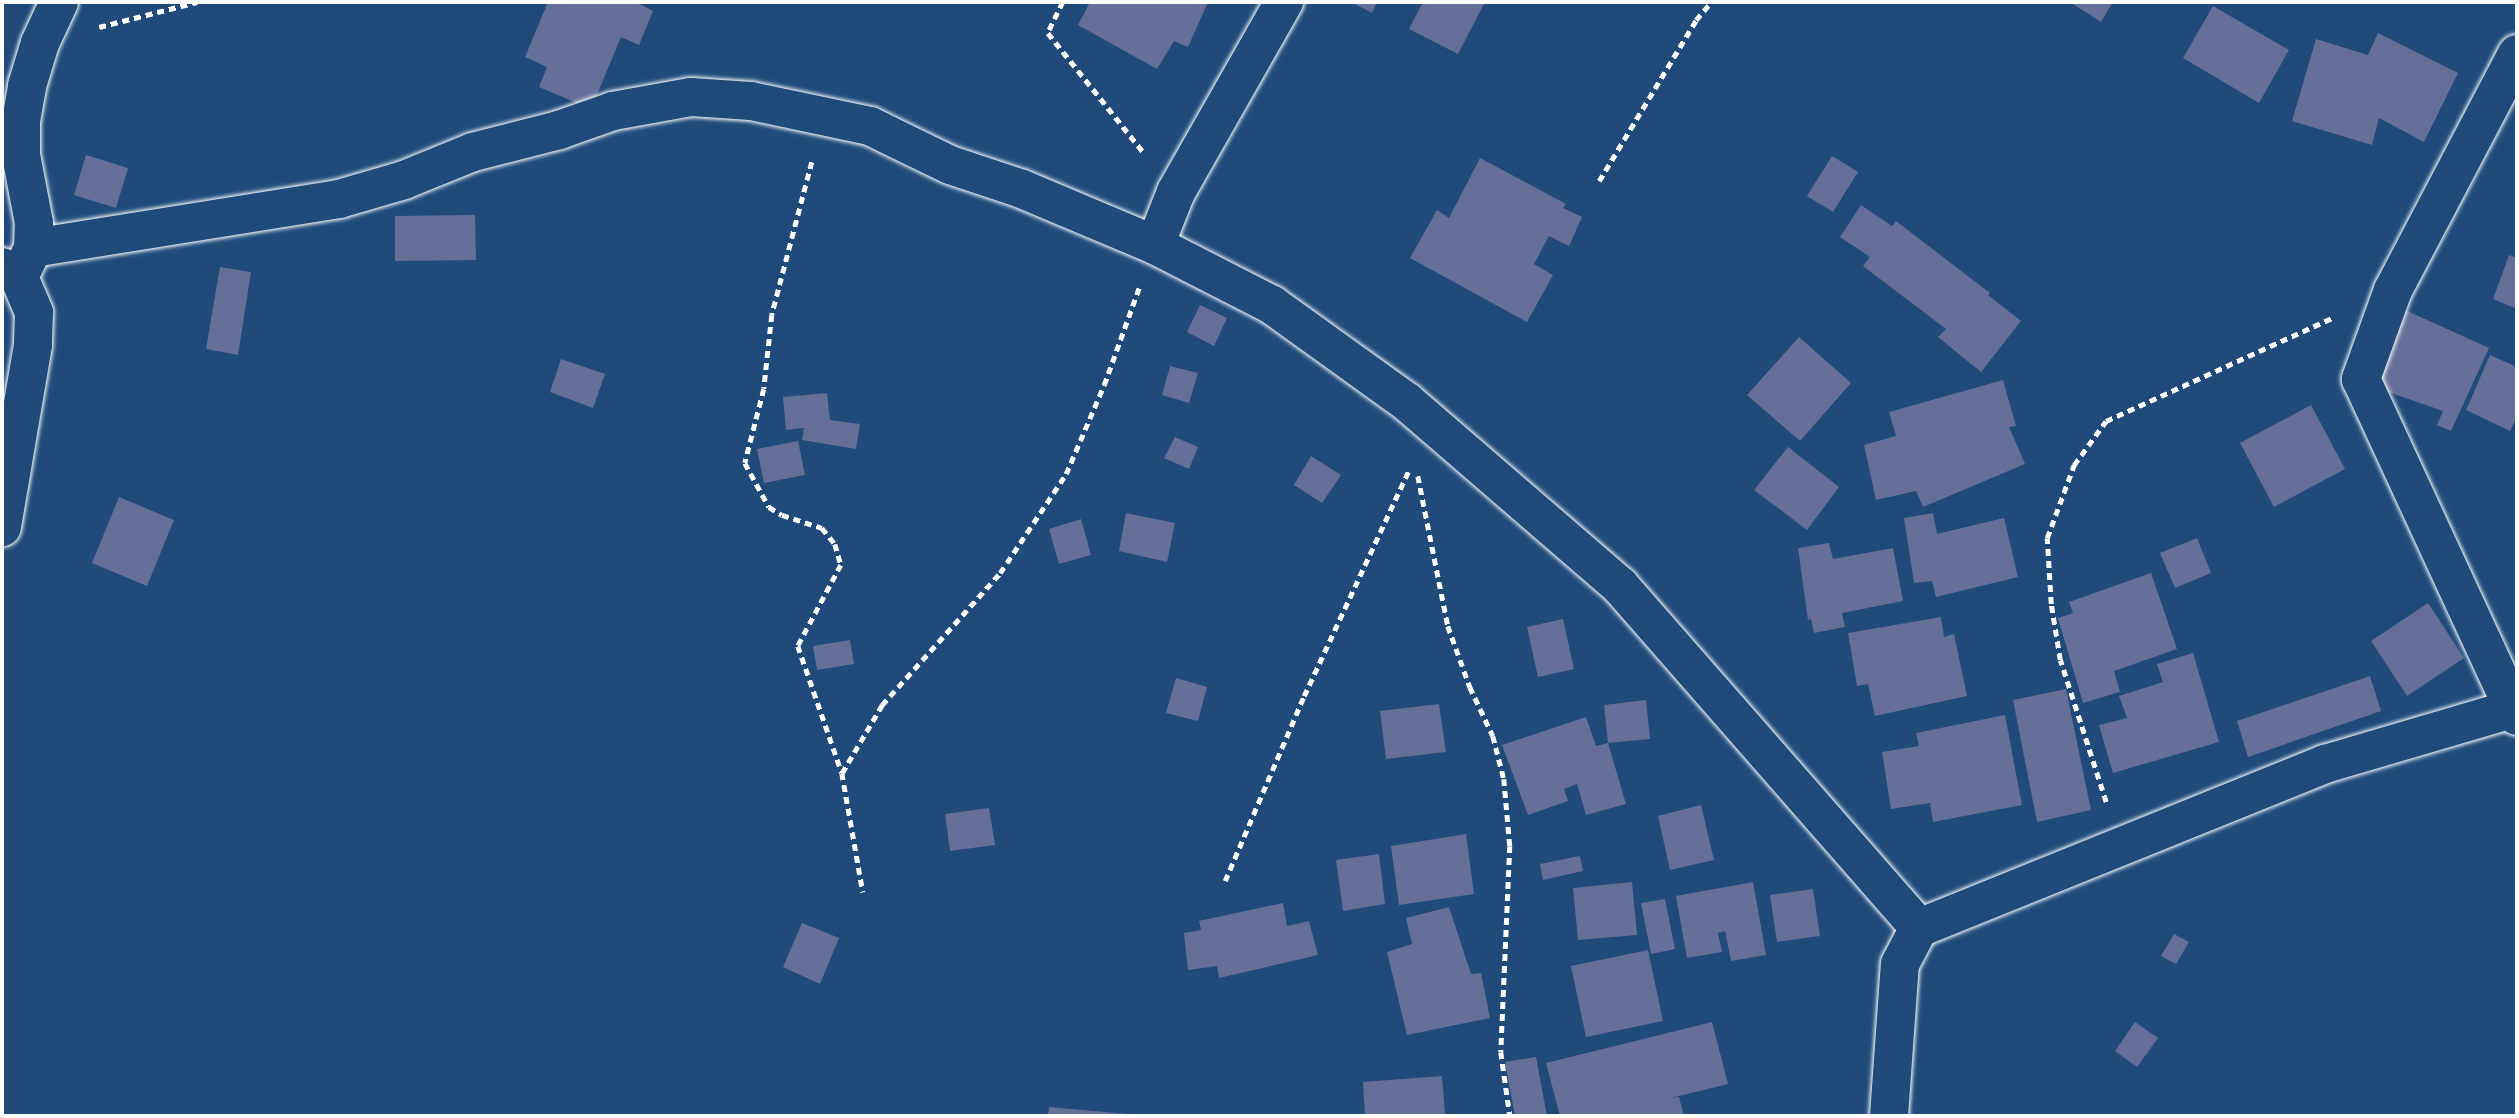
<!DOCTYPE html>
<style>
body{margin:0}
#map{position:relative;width:2519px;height:1118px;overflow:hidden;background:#1f4a7a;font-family:Sriracha,sans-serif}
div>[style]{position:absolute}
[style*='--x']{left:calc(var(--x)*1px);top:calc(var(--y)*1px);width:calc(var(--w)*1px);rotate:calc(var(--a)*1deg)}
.building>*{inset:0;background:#656f98}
.path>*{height:4.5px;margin-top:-2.25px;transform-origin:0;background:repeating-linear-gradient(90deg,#fff 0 7px,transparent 0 12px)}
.roads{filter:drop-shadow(0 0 2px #fff) drop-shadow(0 0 2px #fff)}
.minor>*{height:38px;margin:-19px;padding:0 19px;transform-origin:19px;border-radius:19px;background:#1f4a7a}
span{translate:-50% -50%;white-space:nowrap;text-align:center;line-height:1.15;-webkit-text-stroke:5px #1f4a7a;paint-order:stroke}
.frame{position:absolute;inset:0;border:4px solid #fff;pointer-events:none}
</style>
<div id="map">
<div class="building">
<div style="clip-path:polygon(548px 2px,636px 2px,653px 11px,639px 45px,621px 37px,591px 109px,539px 87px,547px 67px,525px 57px)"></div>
<div style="clip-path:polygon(1090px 2px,1208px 2px,1188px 47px,1174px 41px,1157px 69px,1078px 25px)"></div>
<div style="clip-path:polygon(1351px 2px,1377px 2px,1372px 13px)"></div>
<div style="clip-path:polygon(1423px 2px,1485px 2px,1458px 54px,1409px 29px)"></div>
<div style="clip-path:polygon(2070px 2px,2113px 2px,2101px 22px)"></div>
<div style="clip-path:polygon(2213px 6px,2289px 50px,2259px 103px,2183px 58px)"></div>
<div style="clip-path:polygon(2378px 33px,2458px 73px,2424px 142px,2379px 118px,2372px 145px,2292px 121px,2316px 39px,2368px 55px)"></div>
<div style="clip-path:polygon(86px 155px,128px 168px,116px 208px,74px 195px)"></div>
<div style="clip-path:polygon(1832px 156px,1858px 172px,1833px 212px,1807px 196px)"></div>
<div style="clip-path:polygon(1480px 158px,1566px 204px,1563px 208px,1582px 217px,1569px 246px,1549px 236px,1534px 264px,1553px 275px,1527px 322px,1410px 258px,1437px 210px,1449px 218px)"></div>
<div style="clip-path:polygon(1861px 205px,1892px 226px,1896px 221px,1990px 293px,1988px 295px,2021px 321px,1981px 372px,1938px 337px,1946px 329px,1863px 266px,1870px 257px,1840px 237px)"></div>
<div style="clip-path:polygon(475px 215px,476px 260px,395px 261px,395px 216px)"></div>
<div style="clip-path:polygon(2509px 255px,2517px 258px,2517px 309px,2493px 299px)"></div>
<div style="clip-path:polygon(220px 267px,251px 272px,238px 355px,206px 349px)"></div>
<div style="clip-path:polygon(1200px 305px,1227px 318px,1214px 346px,1187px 332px)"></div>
<div style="clip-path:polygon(2403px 309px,2489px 348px,2451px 431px,2437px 425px,2443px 411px,2371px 386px)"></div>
<div style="clip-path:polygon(1799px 337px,1851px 383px,1800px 441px,1747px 395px)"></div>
<div style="clip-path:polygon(2490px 355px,2517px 367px,2517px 417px,2510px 431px,2466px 410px)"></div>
<div style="clip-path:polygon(561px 359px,605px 374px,593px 408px,550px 392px)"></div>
<div style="clip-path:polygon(1170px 366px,1198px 373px,1189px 403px,1162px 395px)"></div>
<div style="clip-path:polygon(2003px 380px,2016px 426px,2009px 427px,2025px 464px,1923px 507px,1916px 491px,1876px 500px,1864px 445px,1896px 436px,1889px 412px)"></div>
<div style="clip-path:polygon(827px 393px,830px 420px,860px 424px,856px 449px,802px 440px,804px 428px,786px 430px,783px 397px)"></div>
<div style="clip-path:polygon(2311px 405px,2345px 469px,2274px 507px,2240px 443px)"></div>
<div style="clip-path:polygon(1175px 437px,1198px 447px,1189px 469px,1164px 458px)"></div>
<div style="clip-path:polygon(798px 441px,805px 475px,764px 483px,757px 449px)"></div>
<div style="clip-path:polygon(1788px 447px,1839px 487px,1807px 530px,1754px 490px)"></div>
<div style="clip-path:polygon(1311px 456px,1341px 475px,1322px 503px,1294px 485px)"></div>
<div style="clip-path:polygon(119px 497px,174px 520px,147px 586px,92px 563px)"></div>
<div style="clip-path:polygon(1126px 513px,1175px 523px,1167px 562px,1119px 551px)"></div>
<div style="clip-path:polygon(1933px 513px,1937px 534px,2004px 518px,2018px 577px,1936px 597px,1932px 581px,1914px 583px,1904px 518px)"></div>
<div style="clip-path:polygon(1081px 519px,1091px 555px,1059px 564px,1049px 529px)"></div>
<div style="clip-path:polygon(2197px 538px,2211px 573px,2175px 588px,2160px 553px)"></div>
<div style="clip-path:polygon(1829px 543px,1833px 559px,1893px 548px,1903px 601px,1842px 613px,1845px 627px,1814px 633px,1811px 619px,1808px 620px,1798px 548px)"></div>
<div style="clip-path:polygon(2151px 573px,2177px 649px,2114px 671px,2120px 692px,2083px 703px,2058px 618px,2073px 613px,2069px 602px)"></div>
<div style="clip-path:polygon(2428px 603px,2464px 658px,2407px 696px,2371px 641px)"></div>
<div style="clip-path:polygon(1941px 617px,1944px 637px,1954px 634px,1967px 696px,1875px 716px,1868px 684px,1857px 686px,1848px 633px)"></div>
<div style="clip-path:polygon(1563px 619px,1574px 669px,1538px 677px,1527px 627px)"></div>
<div style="clip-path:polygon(850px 640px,854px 664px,817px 670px,813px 646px)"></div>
<div style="clip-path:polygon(2193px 653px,2219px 742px,2113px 773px,2099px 725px,2127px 718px,2119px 696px,2163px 682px,2157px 664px)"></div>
<div style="clip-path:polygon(2370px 676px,2381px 711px,2248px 757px,2237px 721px)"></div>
<div style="clip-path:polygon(1176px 678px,1207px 687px,1198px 721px,1166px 713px)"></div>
<div style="clip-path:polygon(2066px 689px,2091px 810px,2037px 822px,2013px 700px)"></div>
<div style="clip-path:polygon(1646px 700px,1650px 739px,1608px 743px,1604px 705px)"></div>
<div style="clip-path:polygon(1439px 704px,1446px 752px,1386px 759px,1380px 711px)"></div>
<div style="clip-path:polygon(2005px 715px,2022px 805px,1933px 822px,1930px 803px,1891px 809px,1882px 752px,1919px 746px,1916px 733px)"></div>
<div style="clip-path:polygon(1586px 717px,1596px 746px,1608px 743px,1626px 804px,1586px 815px,1577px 784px,1564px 789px,1568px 801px,1528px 815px,1502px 745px)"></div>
<div style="clip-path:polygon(1701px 805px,1714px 860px,1670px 870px,1658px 816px)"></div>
<div style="clip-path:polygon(989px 808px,995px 845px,950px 851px,945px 814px)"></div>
<div style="clip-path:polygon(1466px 834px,1474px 894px,1399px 905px,1391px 846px)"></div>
<div style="clip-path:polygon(1379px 854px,1385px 904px,1343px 911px,1336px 860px)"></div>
<div style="clip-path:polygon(1580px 856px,1583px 871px,1543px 880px,1540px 864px)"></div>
<div style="clip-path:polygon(1632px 882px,1637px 935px,1578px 940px,1573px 888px)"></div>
<div style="clip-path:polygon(1753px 882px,1766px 955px,1731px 961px,1725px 931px,1718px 933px,1722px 952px,1687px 958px,1676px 896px)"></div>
<div style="clip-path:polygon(1813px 889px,1820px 936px,1777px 942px,1770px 895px)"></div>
<div style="clip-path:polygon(1665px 899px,1675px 949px,1651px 954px,1641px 903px)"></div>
<div style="clip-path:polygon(1283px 903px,1287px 926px,1309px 921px,1318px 955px,1219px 978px,1217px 966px,1188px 970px,1184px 933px,1201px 930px,1199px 921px)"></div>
<div style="clip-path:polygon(1449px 907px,1471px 974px,1481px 973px,1490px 1018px,1407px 1035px,1387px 952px,1412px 944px,1406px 918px)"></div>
<div style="clip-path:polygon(802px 923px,839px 938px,820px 984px,783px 967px)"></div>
<div style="clip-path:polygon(2174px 934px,2189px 942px,2176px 964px,2161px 956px)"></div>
<div style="clip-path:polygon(1648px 950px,1663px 1021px,1586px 1037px,1571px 966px)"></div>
<div style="clip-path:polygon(1712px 1022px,1728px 1084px,1671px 1098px,1679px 1097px,1684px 1116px,1560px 1116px,1546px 1063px)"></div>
<div style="clip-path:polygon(2135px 1022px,2158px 1038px,2137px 1067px,2115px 1051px)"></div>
<div style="clip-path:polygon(1536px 1057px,1547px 1116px,1515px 1116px,1505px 1062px)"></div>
<div style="clip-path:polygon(1442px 1076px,1445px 1116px,1365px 1116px,1363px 1082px)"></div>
<div style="clip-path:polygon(1049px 1107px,1127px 1114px,1126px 1116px,1048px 1116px)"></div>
</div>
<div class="path">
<div style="--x:1063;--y:2;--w:34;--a:116"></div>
<div style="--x:1048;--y:33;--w:154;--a:51.3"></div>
<div style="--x:99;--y:27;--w:101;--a:-14.3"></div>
<div style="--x:812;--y:162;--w:158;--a:104.7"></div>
<div style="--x:772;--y:315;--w:74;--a:96.2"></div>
<div style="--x:764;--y:389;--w:76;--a:104.4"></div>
<div style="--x:745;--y:463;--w:50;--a:61.4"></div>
<div style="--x:769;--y:507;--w:15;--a:32"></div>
<div style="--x:782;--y:515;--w:42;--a:18"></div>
<div style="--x:822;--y:528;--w:21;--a:51"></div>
<div style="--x:835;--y:544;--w:22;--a:74"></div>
<div style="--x:841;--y:565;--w:92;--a:118"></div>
<div style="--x:798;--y:646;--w:134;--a:70.9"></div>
<div style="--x:842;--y:773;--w:121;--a:80"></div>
<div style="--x:1599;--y:181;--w:188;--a:-58.9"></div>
<div style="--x:1696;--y:20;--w:23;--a:-50"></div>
<div style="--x:1418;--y:476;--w:153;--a:78.7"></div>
<div style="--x:1448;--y:626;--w:65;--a:70.2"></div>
<div style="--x:1470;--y:687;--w:54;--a:64.9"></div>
<div style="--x:1493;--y:736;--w:44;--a:75.7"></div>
<div style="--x:1504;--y:779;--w:67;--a:84.9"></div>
<div style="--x:1510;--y:846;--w:206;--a:92.5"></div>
<div style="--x:1501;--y:1052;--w:65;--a:82"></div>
<div style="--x:842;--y:773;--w:79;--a:-59.5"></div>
<div style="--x:882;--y:705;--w:177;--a:-48.2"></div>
<div style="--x:1000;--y:573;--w:119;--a:-56.3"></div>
<div style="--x:1066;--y:474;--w:97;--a:-66.9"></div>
<div style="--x:1104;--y:385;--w:103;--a:-70.2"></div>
<div style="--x:2106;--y:802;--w:149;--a:-107.9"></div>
<div style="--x:2060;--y:660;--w:57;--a:-99.1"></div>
<div style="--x:2051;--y:604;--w:66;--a:-93.5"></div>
<div style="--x:2047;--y:538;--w:78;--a:-69.7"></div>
<div style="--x:2074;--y:465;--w:54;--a:-54"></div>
<div style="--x:2106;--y:421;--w:248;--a:-24.5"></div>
<div style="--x:1225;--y:881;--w:201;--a:-66.9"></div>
<div style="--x:1304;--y:696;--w:251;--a:-65.1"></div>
</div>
<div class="roads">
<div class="minor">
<div style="--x:2517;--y:54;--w:267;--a:117.7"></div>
<div style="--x:2393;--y:290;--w:95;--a:109.8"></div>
<div style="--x:2361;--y:379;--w:371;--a:65.2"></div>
<div style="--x:1155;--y:245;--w:57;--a:-68.4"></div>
<div style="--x:1176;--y:192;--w:219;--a:-60.4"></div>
<div style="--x:33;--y:248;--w:310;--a:-9.1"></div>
<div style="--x:339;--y:199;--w:68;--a:-16.3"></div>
<div style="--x:404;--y:180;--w:74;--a:-22.1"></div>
<div style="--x:473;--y:152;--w:89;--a:-14.3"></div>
<div style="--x:559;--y:130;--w:57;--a:-19.4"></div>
<div style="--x:613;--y:111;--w:79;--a:-10.2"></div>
<div style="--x:691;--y:97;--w:60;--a:3.8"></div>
<div style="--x:751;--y:101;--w:122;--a:11.9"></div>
<div style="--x:870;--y:126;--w:89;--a:26"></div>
<div style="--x:950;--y:165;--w:76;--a:18.4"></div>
<div style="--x:1022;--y:189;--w:144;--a:22.8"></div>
<div style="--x:1155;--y:245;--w:131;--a:27.1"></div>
<div style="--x:1272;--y:305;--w:166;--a:35.7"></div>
<div style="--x:1407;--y:402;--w:281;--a:40.8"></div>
<div style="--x:1620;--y:586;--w:454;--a:48.8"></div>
<div style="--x:2;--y:267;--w:20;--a:30"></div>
<div style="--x:19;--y:277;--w:39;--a:67"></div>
<div style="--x:34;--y:313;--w:32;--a:92"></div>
<div style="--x:33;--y:345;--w:185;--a:99.7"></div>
<div style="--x:19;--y:277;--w:32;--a:-64"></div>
<div style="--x:33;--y:248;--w:25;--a:-88"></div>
<div style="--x:34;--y:223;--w:69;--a:-100.8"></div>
<div style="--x:21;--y:155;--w:34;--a:-90"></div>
<div style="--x:21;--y:121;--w:36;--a:-80"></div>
<div style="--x:27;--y:86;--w:45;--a:-73.2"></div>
<div style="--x:40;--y:43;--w:45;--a:-65.1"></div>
<div style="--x:1889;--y:1116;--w:152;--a:-85.9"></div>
<div style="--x:1900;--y:964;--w:41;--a:-62.2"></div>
<div style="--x:1919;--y:928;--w:438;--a:-22"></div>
<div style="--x:2325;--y:764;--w:198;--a:-16.4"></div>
</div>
</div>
<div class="frame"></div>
</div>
